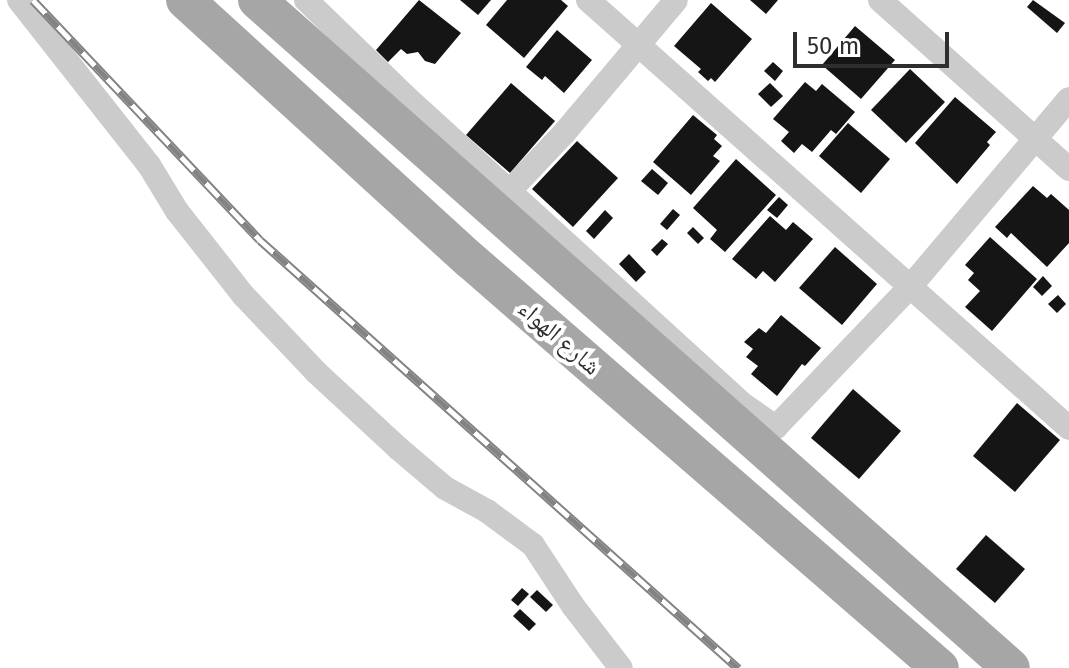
<!DOCTYPE html>
<meta charset="utf-8">
<style>
body{margin:0}
#map{position:relative;width:1069px;height:668px;overflow:hidden;background:#fff;font-family:"Fira Sans","Noto Naskh Arabic",sans-serif}
div>[style]{position:absolute}
[style*='--x']{left:calc(var(--x)*1px);top:calc(var(--y)*1px);width:calc(var(--w)*1px);rotate:calc(var(--a)*1deg)}
.building>*{inset:0;background:#151515}
.street>*{height:24px;margin:-12px;padding:0 12px;transform-origin:12px;border-radius:12px;background:#cbcbcb}
.primary>*{height:38px;margin:-19px;padding:0 19px;transform-origin:19px;border-radius:19px;background:#a6a6a6}
.rail>*{height:9px;margin-top:-4.5px;transform-origin:0;background:repeating-linear-gradient(90deg,#fff 0 18px,#838383 0 36px);box-sizing:border-box;border-block:2px solid #838383}
span{translate:-50% -50%;white-space:nowrap;text-align:center;line-height:1.15;-webkit-text-stroke:8px #fff;paint-order:stroke}
.street-label{font-size:24px;color:#2e2e2e}
.scale{position:absolute;left:793px;top:32px;width:156px;height:36px;box-sizing:border-box;border:4px solid #2e2e2e;border-top:0;padding-left:10px;font-size:24px;line-height:28px;white-space:nowrap;color:#2e2e2e;-webkit-text-stroke:6px #fff;paint-order:stroke}
</style>
<div id="map">
<div class="building">
<div style="clip-path:polygon(419px 0,461px 33px,435px 64px,425px 61px,418px 52px,407px 54px,401px 49px,388px 62px,376px 50px)"></div>
<div style="clip-path:polygon(460px 0,491px 0,478px 15px)"></div>
<div style="clip-path:polygon(507px 0,561px 0,568px 6px,524px 58px,486px 25px)"></div>
<div style="clip-path:polygon(750px 0,778px 0,766px 14px)"></div>
<div style="clip-path:polygon(1033px 0,1065px 23px,1057px 33px,1027px 7px)"></div>
<div style="clip-path:polygon(711px 3px,752px 39px,715px 82px,711px 78px,708px 81px,698px 72px,701px 69px,674px 46px)"></div>
<div style="clip-path:polygon(855px 26px,895px 60px,861px 99px,822px 65px)"></div>
<div style="clip-path:polygon(557px 30px,592px 60px,564px 93px,545px 76px,542px 80px,526px 67px)"></div>
<div style="clip-path:polygon(773px 62px,783px 71px,775px 81px,764px 71px)"></div>
<div style="clip-path:polygon(910px 69px,945px 102px,906px 143px,871px 110px)"></div>
<div style="clip-path:polygon(805px 82px,816px 91px,822px 84px,855px 112px,836px 134px,831px 130px,812px 152px,802px 144px,794px 153px,781px 141px,789px 132px,773px 119px)"></div>
<div style="clip-path:polygon(511px 83px,555px 121px,510px 173px,466px 135px)"></div>
<div style="clip-path:polygon(770px 83px,783px 96px,771px 107px,758px 94px)"></div>
<div style="clip-path:polygon(955px 97px,996px 132px,987px 142px,990px 145px,957px 184px,915px 143px)"></div>
<div style="clip-path:polygon(693px 115px,717px 135px,714px 139px,722px 146px,713px 156px,720px 161px,691px 195px,653px 162px)"></div>
<div style="clip-path:polygon(848px 123px,890px 159px,861px 193px,819px 156px)"></div>
<div style="clip-path:polygon(577px 141px,618px 178px,573px 227px,532px 189px)"></div>
<div style="clip-path:polygon(736px 159px,776px 195px,725px 252px,710px 239px,717px 230px,693px 208px)"></div>
<div style="clip-path:polygon(652px 169px,668px 183px,658px 195px,641px 181px)"></div>
<div style="clip-path:polygon(1033px 186px,1047px 198px,1051px 194px,1069px 210px,1069px 243px,1047px 267px,1011px 233px,1007px 238px,995px 227px)"></div>
<div style="clip-path:polygon(779px 197px,788px 205px,777px 218px,767px 210px)"></div>
<div style="clip-path:polygon(673px 209px,680px 215px,667px 230px,660px 224px)"></div>
<div style="clip-path:polygon(605px 210px,613px 218px,594px 239px,586px 231px)"></div>
<div style="clip-path:polygon(770px 216px,786px 230px,793px 222px,813px 239px,775px 282px,763px 271px,756px 279px,732px 259px)"></div>
<div style="clip-path:polygon(693px 227px,704px 238px,698px 244px,687px 233px)"></div>
<div style="clip-path:polygon(990px 237px,1037px 279px,992px 331px,965px 307px,980px 291px,968px 280px,974px 273px,965px 265px)"></div>
<div style="clip-path:polygon(662px 239px,668px 244px,657px 256px,651px 250px)"></div>
<div style="clip-path:polygon(835px 247px,877px 284px,842px 325px,799px 288px)"></div>
<div style="clip-path:polygon(629px 254px,646px 272px,636px 282px,619px 264px)"></div>
<div style="clip-path:polygon(1043px 276px,1052px 286px,1042px 296px,1033px 287px)"></div>
<div style="clip-path:polygon(1058px 295px,1066px 304px,1057px 313px,1048px 304px)"></div>
<div style="clip-path:polygon(781px 315px,821px 348px,805px 366px,802px 364px,777px 396px,751px 374px,758px 366px,746px 357px,753px 349px,744px 342px,759px 328px,766px 333px)"></div>
<div style="clip-path:polygon(853px 389px,901px 431px,859px 479px,811px 438px)"></div>
<div style="clip-path:polygon(1017px 403px,1060px 440px,1015px 492px,973px 456px)"></div>
<div style="clip-path:polygon(986px 535px,1025px 569px,995px 603px,956px 569px)"></div>
<div style="clip-path:polygon(522px 588px,529px 594px,518px 606px,511px 600px)"></div>
<div style="clip-path:polygon(537px 590px,553px 605px,546px 612px,530px 597px)"></div>
<div style="clip-path:polygon(520px 609px,536px 624px,529px 631px,513px 616px)"></div>
</div>
<div class="street">
<div style="--x:19;--y:0;--w:210;--a:51.8"></div>
<div style="--x:149;--y:165;--w:54;--a:58.7"></div>
<div style="--x:177;--y:211;--w:108;--a:51.8"></div>
<div style="--x:244;--y:296;--w:105;--a:46.5"></div>
<div style="--x:316;--y:372;--w:112;--a:42.8"></div>
<div style="--x:398;--y:448;--w:62;--a:40.4"></div>
<div style="--x:445;--y:488;--w:48;--a:28.7"></div>
<div style="--x:487;--y:511;--w:57;--a:36.5"></div>
<div style="--x:533;--y:545;--w:73;--a:56.7"></div>
<div style="--x:573;--y:606;--w:78;--a:52.3"></div>
<div style="--x:306;--y:0;--w:136;--a:44.1"></div>
<div style="--x:404;--y:95;--w:460;--a:42.4"></div>
<div style="--x:744;--y:405;--w:39;--a:35"></div>
<div style="--x:776;--y:427;--w:194;--a:-46.3"></div>
<div style="--x:910;--y:287;--w:246;--a:-49.8"></div>
<div style="--x:588;--y:0;--w:644;--a:41.66"></div>
<div style="--x:880;--y:0;--w:254;--a:41.8"></div>
<div style="--x:501;--y:200;--w:93;--a:-46.7"></div>
<div style="--x:565;--y:132;--w:172;--a:-49.9"></div>
</div>
<div class="primary">
<div style="--x:185;--y:0;--w:386;--a:42.4"></div>
<div style="--x:470;--y:260;--w:622;--a:40.96"></div>
<div style="--x:257;--y:0;--w:1007;--a:41.54"></div>
</div>
<div class="rail">
<div style="--x:33;--y:0;--w:330;--a:46.6"></div>
<div style="--x:260;--y:240;--w:642;--a:41.84"></div>
</div>
<div class="street-label">
<span style="left:559px;top:338px;rotate:41deg">شارع الهواء</span>
</div>
<div class="scale">50 m</div>
</div>
